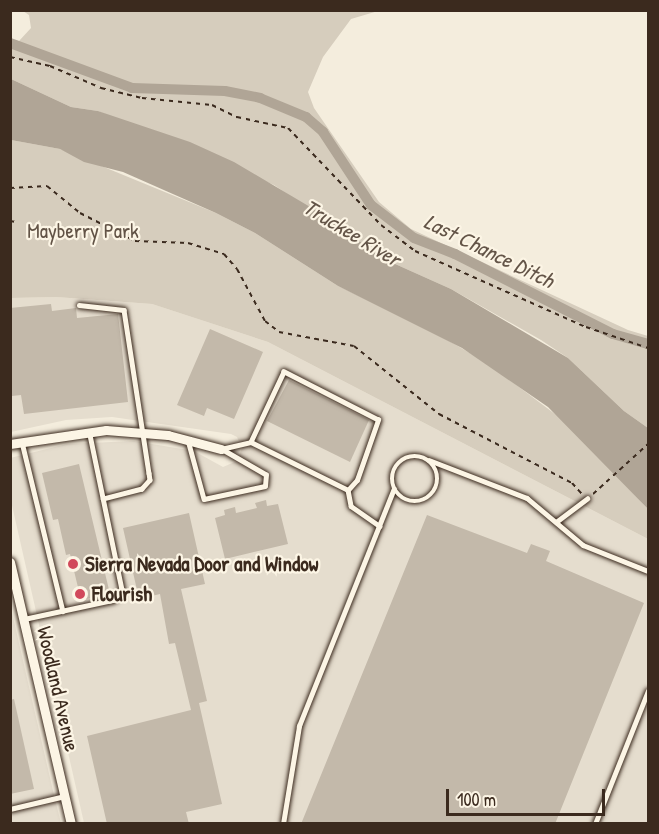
<!DOCTYPE html>
<style>
body{margin:0}
#map{position:relative;width:659px;height:834px;overflow:hidden;background:#f4eddd;font-family:"Patrick Hand",sans-serif}
div>[style]{position:absolute}
[style*='--x']{left:calc(var(--x)*1px);top:calc(var(--y)*1px);width:calc(var(--w)*1px);rotate:calc(var(--a)*1deg)}
.built>*{inset:0;background:#e5ddce}
.green>*{inset:0;background:#d6cdbd}
.water>*{inset:0;background:#b0a596}
.canal>*{height:10px;margin:-5px;padding:0 5px;transform-origin:5px;border-radius:5px;background:#b0a596}
.building>*{inset:0;background:#c3b9aa}
.path>*{height:2px;margin-top:-1px;transform-origin:0;background:repeating-linear-gradient(90deg,#3b2a1e 0 4.5px,transparent 0 9px)}
.roads{filter:drop-shadow(0 0 2px #3b2a1e) drop-shadow(0 0 2px #3b2a1e)}
.lane>*{height:4.5px;margin:-2.25px;padding:0 2.25px;transform-origin:2.25px;border-radius:2.25px;background:#fcf5e5}
.lane>.ring{margin:-2.25px;padding:0;box-sizing:content-box;background:none;border:4.5px solid #fcf5e5;border-radius:50%}
.street>*{height:9px;margin:-4.5px;padding:0 4.5px;transform-origin:4.5px;border-radius:4.5px;background:#fcf5e5}
.dots>*{width:16px;height:16px;translate:-50% -50%;box-sizing:border-box;border:3px solid #fcf5e5;border-radius:50%}
span{translate:-50% -50%;white-space:nowrap;text-align:center;line-height:1.15;-webkit-text-stroke:4.5px #fcf5e5;paint-order:stroke}
.park-label{font-size:21px;color:#625346}
.poi-label{font-size:21px;color:#3b2a1e;font-weight:700}
.left{translate:0 -50%;text-align:left}
.street-label{font-size:21px;color:#3b2a1e}
.water-label{font-size:22px;color:#645548;font-style:italic}
.frame{position:absolute;inset:0;border:12px solid #3b2a1e;pointer-events:none}
.scale{position:absolute;left:446px;top:789px;width:159px;height:27px;box-sizing:border-box;border:3px solid #3b2a1e;border-top:0;padding-left:8px;font-size:18px;line-height:21px;white-space:nowrap;color:#3b2a1e;-webkit-text-stroke:4px #fcf5e5;paint-order:stroke}
</style>
<div id="map">
<div class="built">
<div style="clip-path:polygon(56px 297px,152px 304px,268px 342px,648px 539px,648px 823px,84px 823px,11px 501px,10px 458px,67px 444px,134px 441px,194px 451px,223px 467px,237px 461px,242px 448px,237px 437px,231px 434px,112px 417px,66px 420px,11px 432px,11px 298px)"></div>
<div style="clip-path:polygon(10px 604px,54px 795px,61px 823px,11px 823px)"></div>
</div>
<div class="green">
<div style="clip-path:polygon(23px 11px,378px 11px,351px 19px,323px 57px,308px 92px,314px 108px,379px 202px,411px 229px,628px 330px,648px 336px,648px 428px,624px 411px,568px 358px,541px 340px,451px 289px,384px 259px,274px 185px,98px 111px,71px 107px,11px 79px,10px 39px,19px 41px,31px 28px,29px 15px)"></div>
<div style="clip-path:polygon(11px 140px,60px 149px,216px 213px,255px 233px,338px 286px,425px 327px,487px 363px,567px 423px,648px 509px,648px 539px,268px 342px,152px 304px,56px 297px,11px 298px)"></div>
</div>
<div class="water">
<div style="clip-path:polygon(11px 79px,71px 107px,98px 111px,190px 142px,234px 162px,322px 214px,384px 259px,451px 289px,568px 358px,624px 411px,648px 428px,648px 509px,548px 407px,462px 348px,338px 286px,255px 233px,216px 213px,123px 172px,84px 162px,60px 149px,11px 140px)"></div>
</div>
<div class="canal">
<div style="--x:10;--y:43;--w:130;--a:20.2"></div>
<div style="--x:132;--y:88;--w:93;--a:1.8"></div>
<div style="--x:225;--y:91;--w:36;--a:11"></div>
<div style="--x:260;--y:98;--w:50;--a:22.4"></div>
<div style="--x:306;--y:117;--w:23;--a:41"></div>
<div style="--x:323;--y:132;--w:87;--a:56.7"></div>
<div style="--x:371;--y:205;--w:54;--a:37.5"></div>
<div style="--x:414;--y:238;--w:44;--a:21.3"></div>
<div style="--x:455;--y:254;--w:177;--a:26.9"></div>
<div style="--x:613;--y:334;--w:36;--a:16"></div>
</div>
<div class="building">
<div style="clip-path:polygon(51px 304px,52px 311px,76px 308px,77px 318px,118px 314px,128px 402px,24px 414px,21px 395px,12px 396px,10px 308px)"></div>
<div style="clip-path:polygon(210px 329px,263px 352px,234px 419px,207px 408px,204px 416px,177px 405px)"></div>
<div style="clip-path:polygon(289px 380px,369px 420px,350px 462px,267px 421px)"></div>
<div style="clip-path:polygon(79px 464px,110px 594px,81px 600px,70px 554px,66px 555px,58px 519px,53px 520px,42px 473px)"></div>
<div style="clip-path:polygon(266px 500px,267px 506px,278px 504px,288px 544px,225px 559px,215px 518px,225px 515px,224px 510px,235px 507px,236px 513px,257px 508px,255px 503px)"></div>
<div style="clip-path:polygon(189px 513px,205px 584px,181px 589px,207px 701px,199px 703px,222px 804px,186px 812px,189px 824px,107px 824px,87px 736px,191px 710px,175px 643px,169px 644px,160px 594px,139px 599px,123px 528px)"></div>
<div style="clip-path:polygon(427px 515px,527px 553px,531px 544px,550px 551px,546px 561px,644px 603px,555px 824px,301px 824px)"></div>
<div style="clip-path:polygon(14px 699px,34px 789px,10px 794px,10px 700px)"></div>
</div>
<div class="path">
<div style="--x:10;--y:57;--w:41;--a:12.7"></div>
<div style="--x:50;--y:66;--w:56;--a:23.3"></div>
<div style="--x:101;--y:88;--w:42;--a:13.7"></div>
<div style="--x:142;--y:98;--w:70;--a:5.7"></div>
<div style="--x:212;--y:105;--w:28;--a:26"></div>
<div style="--x:237;--y:117;--w:52;--a:12.2"></div>
<div style="--x:288;--y:128;--w:134;--a:46.2"></div>
<div style="--x:381;--y:225;--w:43;--a:37.4"></div>
<div style="--x:415;--y:251;--w:187;--a:24"></div>
<div style="--x:586;--y:327;--w:65;--a:18.7"></div>
<div style="--x:10;--y:188;--w:37;--a:-3"></div>
<div style="--x:47;--y:186;--w:43;--a:39.3"></div>
<div style="--x:80;--y:213;--w:62;--a:27"></div>
<div style="--x:135;--y:241;--w:53;--a:2.2"></div>
<div style="--x:188;--y:243;--w:38;--a:17"></div>
<div style="--x:224;--y:254;--w:20;--a:49"></div>
<div style="--x:237;--y:269;--w:59;--a:61.7"></div>
<div style="--x:265;--y:321;--w:18;--a:38"></div>
<div style="--x:279;--y:332;--w:76;--a:10.6"></div>
<div style="--x:354;--y:346;--w:109;--a:38.7"></div>
<div style="--x:439;--y:414;--w:150;--a:27.4"></div>
<div style="--x:572;--y:483;--w:15;--a:48"></div>
<div style="--x:10;--y:221;--w:6;--a:9"></div>
<div style="--x:593;--y:494;--w:74;--a:-42.3"></div>
</div>
<div class="roads">
<div class="lane">
<div style="--x:79;--y:305;--w:45;--a:6.3"></div>
<div style="--x:124;--y:310;--w:165;--a:81.3"></div>
<div style="--x:149;--y:473;--w:7;--a:82"></div>
<div style="--x:150;--y:480;--w:12;--a:132"></div>
<div style="--x:142;--y:489;--w:40;--a:165.6"></div>
<div style="--x:188;--y:440;--w:61;--a:74.8"></div>
<div style="--x:204;--y:499;--w:62;--a:-12"></div>
<div style="--x:265;--y:486;--w:11;--a:-85"></div>
<div style="--x:266;--y:475;--w:52;--a:-150"></div>
<div style="--x:22;--y:442;--w:174;--a:76.4"></div>
<div style="--x:221;--y:449;--w:31;--a:-13"></div>
<div style="--x:251;--y:442;--w:108;--a:26.3"></div>
<div style="--x:348;--y:490;--w:13;--a:-48"></div>
<div style="--x:357;--y:480;--w:64;--a:-70.7"></div>
<div style="--x:378;--y:420;--w:106;--a:-152.9"></div>
<div style="--x:284;--y:372;--w:77;--a:115.2"></div>
<div class="ring" style="left:392px;top:456px;width:41.5px;height:41.5px"></div>
<div style="--x:429;--y:460;--w:105;--a:21.2"></div>
<div style="--x:527;--y:498;--w:73;--a:40"></div>
<div style="--x:583;--y:545;--w:70;--a:21.8"></div>
<div style="--x:348;--y:490;--w:16;--a:79"></div>
<div style="--x:351;--y:506;--w:35;--a:35"></div>
<div style="--x:556;--y:522;--w:39;--a:-37"></div>
<div style="--x:24;--y:619;--w:91;--a:-12.1"></div>
<div style="--x:113;--y:600;--w:12;--a:-42"></div>
<div style="--x:122;--y:592;--w:163;--a:-101.7"></div>
<div style="--x:10;--y:809;--w:57;--a:-13.3"></div>
<div style="--x:283;--y:824;--w:99;--a:-80.7"></div>
<div style="--x:299;--y:726;--w:255;--a:-68.2"></div>
<div style="--x:595;--y:824;--w:143;--a:-68.3"></div>
</div>
<div class="street">
<div style="--x:10;--y:444;--w:97;--a:-8.3"></div>
<div style="--x:106;--y:430;--w:62;--a:4.6"></div>
<div style="--x:168;--y:435;--w:55;--a:14.8"></div>
<div style="--x:10;--y:562;--w:269;--a:76.9"></div>
</div>
</div>
<div class="dots">
<div style="left:73px;top:564px;background:#d1495b"></div>
<div style="left:80px;top:594px;background:#d1495b"></div>
</div>
<div class="park-label">
<span style="left:83px;top:231px">Mayberry Park</span>
</div>
<div class="poi-label">
<span class="left" style="left:85px;top:564px">Sierra Nevada Door and Window</span>
<span class="left" style="left:92px;top:594px">Flourish</span>
</div>
<div class="street-label">
<span style="left:58px;top:689px;rotate:77deg">Woodland Avenue</span>
</div>
<div class="water-label">
<span style="left:352px;top:233px;rotate:31deg">Truckee River</span>
<span style="left:489px;top:251px;rotate:26deg">Last Chance Ditch</span>
</div>
<div class="frame"></div>
<div class="scale">100 m</div>
</div>
